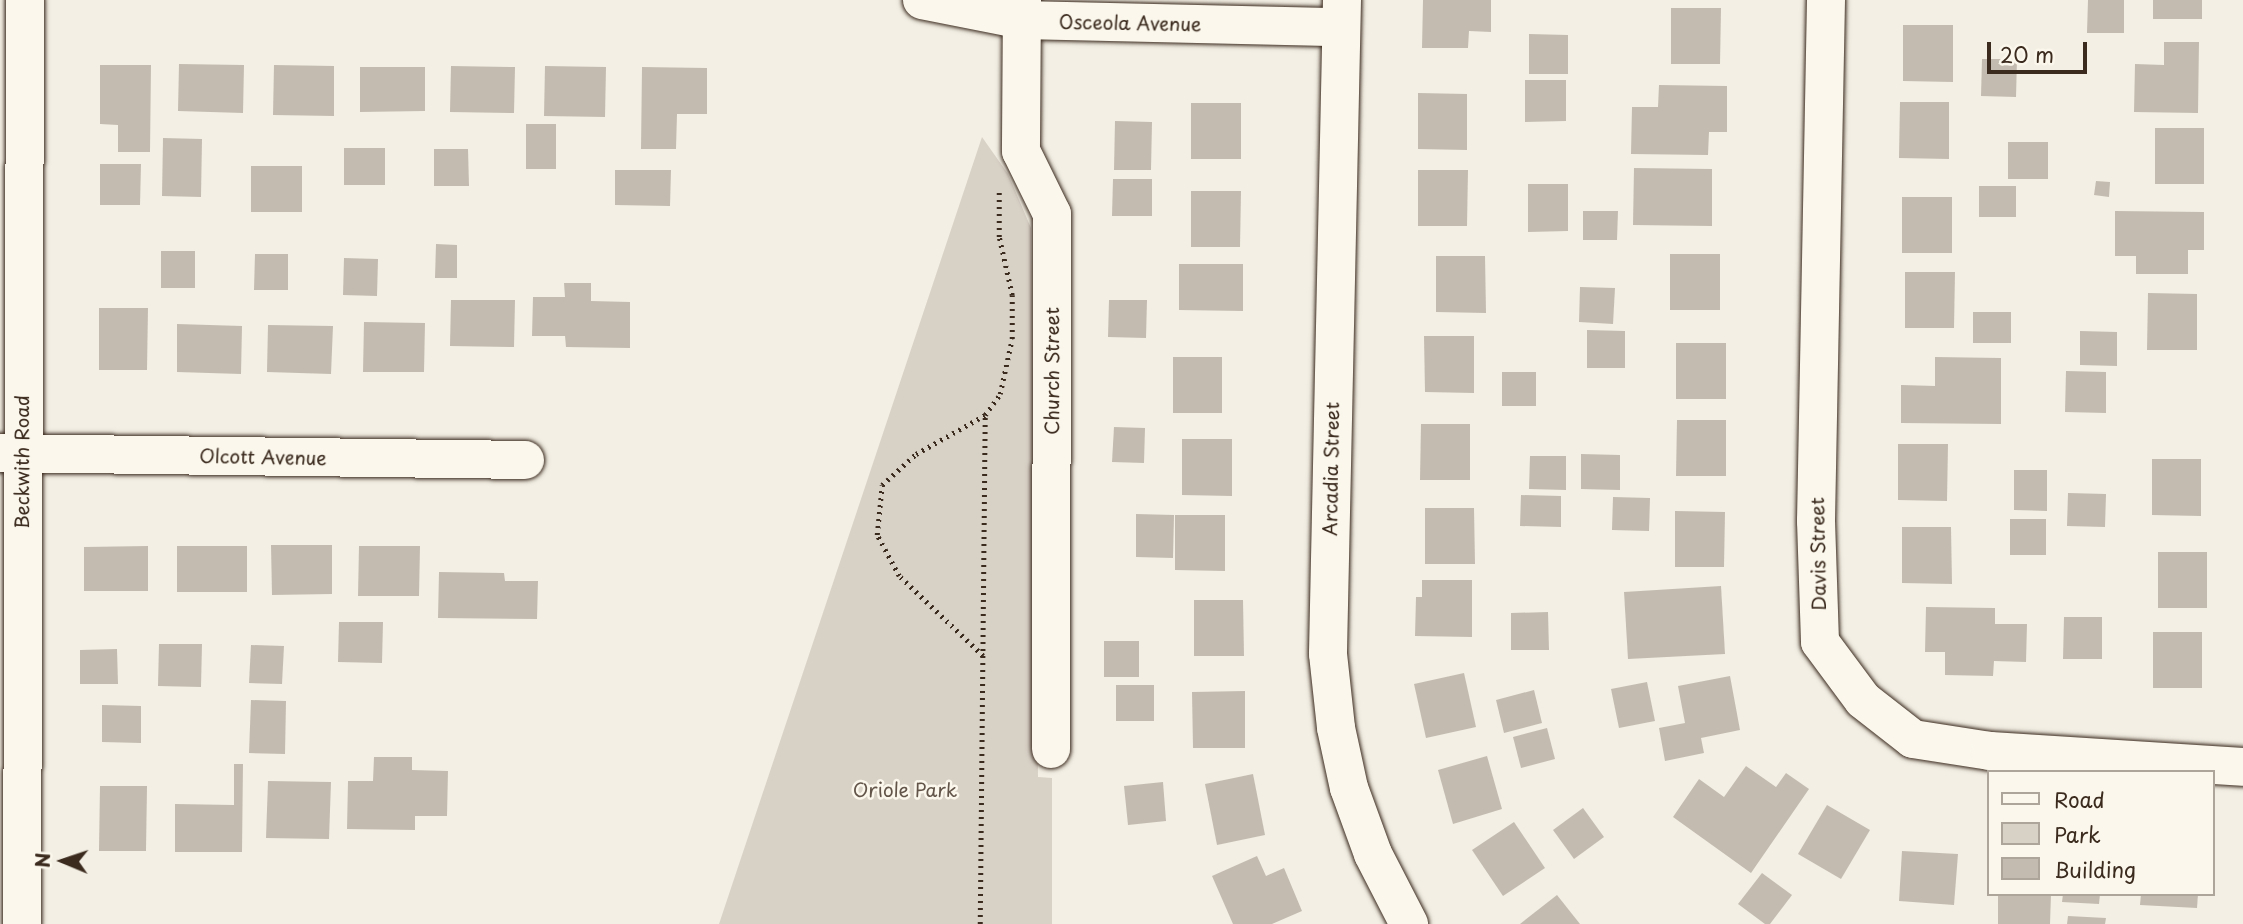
<!DOCTYPE html>
<style>
body{margin:0}
#map{position:relative;width:2243px;height:924px;overflow:hidden;background:#f3efe4;font-family:"Playpen Sans",sans-serif}
div>[style]{position:absolute}
[style*='--x']{left:calc(var(--x)*1px);top:calc(var(--y)*1px);width:calc(var(--w)*1px);rotate:calc(var(--a)*1deg)}
.green>*{inset:0;background:#d8d1c6}
.building>*{inset:0;background:#c3bbb0}
.path>*{height:4.5px;margin-top:-2.25px;transform-origin:0;background:repeating-linear-gradient(90deg,#3b2a1e 0 2px,transparent 0 7px)}
.roads{filter:drop-shadow(0 0 2px #3b2a1e) drop-shadow(0 0 2px #3b2a1e)}
.street>*{height:38px;margin:-19px;padding:0 19px;transform-origin:19px;border-radius:19px;background:#fbf7ec}
.secondary>*{height:38px;margin:-19px;padding:0 19px;transform-origin:19px;border-radius:19px;background:#fbf7ec}
span{translate:-50% -50%;white-space:nowrap;text-align:center;line-height:1.15;-webkit-text-stroke:5px #fbf7ec;paint-order:stroke}
.street-label{font-size:19px;color:#3b2a1e}
.park-label{font-size:19px;color:#625448}
.legend{position:absolute;left:1987px;top:770px;width:228px;height:126px;box-sizing:border-box;background:#fbf7ec;border:2px solid #aea59a;margin:0;padding:9px 12px;list-style:none;font-size:21px;color:#3b2a1e}
.legend li{display:flex;align-items:center;gap:14px;height:35px}
.legend b{width:35px;border:2px solid #aea59a}
.north{position:absolute;left:28px;top:826px;width:70px;height:70px;-webkit-text-stroke:5px #fbf7ec;paint-order:stroke;rotate:272deg;font-size:19px;font-weight:700;line-height:28px;text-align:center;color:#3b2a1e}
.north::after{content:'';display:block;margin:auto;width:24px;height:32px;background:#3b2a1e;clip-path:polygon(50% 0,100% 100%,50% 72%,0 100%)}
.scale{position:absolute;left:1987px;top:42px;width:100px;height:32px;box-sizing:border-box;border:4px solid #3b2a1e;border-top:0;padding-left:9px;font-size:21px;line-height:24px;white-space:nowrap;color:#3b2a1e;-webkit-text-stroke:5px #fbf7ec;paint-order:stroke}
</style>
<div id="map">
<div class="green">
<div style="clip-path:polygon(982px 137px,1008px 174px,1031px 228px,1038px 777px,1052px 778px,1052px 924px,719px 924px)"></div>
</div>
<div class="building">
<div style="clip-path:polygon(1423px 0,1491px 0,1491px 32px,1469px 31px,1468px 48px,1422px 48px)"></div>
<div style="clip-path:polygon(2088px 0,2124px 0,2124px 33px,2087px 33px)"></div>
<div style="clip-path:polygon(2153px 0,2202px 0,2202px 19px,2153px 19px)"></div>
<div style="clip-path:polygon(1671px 8px,1721px 8px,1720px 64px,1671px 64px)"></div>
<div style="clip-path:polygon(1903px 25px,1953px 25px,1953px 82px,1903px 81px)"></div>
<div style="clip-path:polygon(1529px 34px,1568px 35px,1568px 74px,1529px 74px)"></div>
<div style="clip-path:polygon(2164px 42px,2199px 42px,2198px 113px,2134px 112px,2135px 64px,2164px 65px)"></div>
<div style="clip-path:polygon(1982px 59px,2017px 59px,2016px 97px,1981px 96px)"></div>
<div style="clip-path:polygon(179px 64px,244px 65px,243px 113px,178px 111px)"></div>
<div style="clip-path:polygon(100px 65px,151px 65px,150px 152px,118px 152px,118px 125px,100px 124px)"></div>
<div style="clip-path:polygon(274px 65px,334px 66px,334px 116px,273px 115px)"></div>
<div style="clip-path:polygon(451px 66px,515px 67px,514px 113px,450px 112px)"></div>
<div style="clip-path:polygon(545px 66px,606px 67px,605px 117px,544px 116px)"></div>
<div style="clip-path:polygon(360px 67px,425px 67px,425px 111px,360px 112px)"></div>
<div style="clip-path:polygon(642px 67px,707px 68px,707px 114px,677px 114px,676px 149px,641px 149px)"></div>
<div style="clip-path:polygon(1525px 80px,1566px 80px,1566px 121px,1525px 122px)"></div>
<div style="clip-path:polygon(1659px 85px,1727px 86px,1727px 132px,1709px 132px,1708px 155px,1631px 154px,1632px 107px,1658px 107px)"></div>
<div style="clip-path:polygon(1418px 93px,1467px 94px,1467px 150px,1418px 149px)"></div>
<div style="clip-path:polygon(1900px 102px,1949px 102px,1949px 159px,1899px 158px)"></div>
<div style="clip-path:polygon(1191px 103px,1241px 103px,1241px 159px,1191px 159px)"></div>
<div style="clip-path:polygon(1115px 121px,1152px 122px,1151px 170px,1114px 170px)"></div>
<div style="clip-path:polygon(526px 124px,556px 124px,556px 169px,526px 169px)"></div>
<div style="clip-path:polygon(2155px 128px,2204px 128px,2204px 184px,2155px 184px)"></div>
<div style="clip-path:polygon(163px 138px,202px 139px,201px 197px,162px 196px)"></div>
<div style="clip-path:polygon(2008px 142px,2048px 142px,2048px 179px,2008px 179px)"></div>
<div style="clip-path:polygon(344px 148px,385px 148px,385px 185px,344px 185px)"></div>
<div style="clip-path:polygon(434px 149px,468px 149px,469px 186px,434px 186px)"></div>
<div style="clip-path:polygon(100px 164px,141px 164px,140px 205px,100px 205px)"></div>
<div style="clip-path:polygon(251px 166px,302px 166px,302px 212px,251px 212px)"></div>
<div style="clip-path:polygon(1634px 168px,1712px 169px,1712px 226px,1633px 225px)"></div>
<div style="clip-path:polygon(615px 170px,671px 170px,670px 206px,615px 205px)"></div>
<div style="clip-path:polygon(1418px 170px,1468px 170px,1467px 226px,1418px 226px)"></div>
<div style="clip-path:polygon(1113px 179px,1152px 179px,1152px 216px,1112px 216px)"></div>
<div style="clip-path:polygon(2096px 181px,2110px 182px,2109px 197px,2094px 195px)"></div>
<div style="clip-path:polygon(1528px 184px,1568px 184px,1568px 231px,1528px 232px)"></div>
<div style="clip-path:polygon(1979px 186px,2016px 186px,2016px 217px,1979px 217px)"></div>
<div style="clip-path:polygon(1191px 191px,1241px 191px,1240px 247px,1191px 247px)"></div>
<div style="clip-path:polygon(1902px 197px,1952px 197px,1952px 253px,1902px 253px)"></div>
<div style="clip-path:polygon(1583px 211px,1618px 211px,1617px 240px,1583px 240px)"></div>
<div style="clip-path:polygon(2115px 211px,2204px 212px,2204px 250px,2188px 250px,2188px 274px,2136px 274px,2136px 256px,2115px 256px)"></div>
<div style="clip-path:polygon(436px 244px,457px 245px,457px 278px,435px 278px)"></div>
<div style="clip-path:polygon(161px 251px,195px 251px,195px 288px,161px 288px)"></div>
<div style="clip-path:polygon(255px 254px,288px 254px,288px 290px,254px 290px)"></div>
<div style="clip-path:polygon(1670px 254px,1720px 254px,1720px 310px,1670px 310px)"></div>
<div style="clip-path:polygon(1436px 256px,1485px 256px,1486px 313px,1436px 312px)"></div>
<div style="clip-path:polygon(344px 258px,378px 259px,377px 296px,343px 295px)"></div>
<div style="clip-path:polygon(1179px 264px,1243px 264px,1243px 311px,1179px 310px)"></div>
<div style="clip-path:polygon(1905px 272px,1955px 272px,1954px 328px,1905px 328px)"></div>
<div style="clip-path:polygon(564px 283px,591px 283px,591px 301px,630px 302px,630px 348px,566px 347px,565px 336px,532px 336px,533px 297px,565px 297px)"></div>
<div style="clip-path:polygon(1580px 287px,1615px 288px,1613px 324px,1579px 322px)"></div>
<div style="clip-path:polygon(2148px 293px,2197px 294px,2197px 350px,2147px 350px)"></div>
<div style="clip-path:polygon(451px 300px,515px 300px,514px 347px,450px 346px)"></div>
<div style="clip-path:polygon(1109px 300px,1147px 300px,1146px 338px,1108px 337px)"></div>
<div style="clip-path:polygon(99px 308px,148px 308px,147px 370px,99px 370px)"></div>
<div style="clip-path:polygon(1973px 312px,2011px 312px,2011px 343px,1973px 343px)"></div>
<div style="clip-path:polygon(364px 322px,425px 323px,424px 372px,363px 372px)"></div>
<div style="clip-path:polygon(177px 324px,242px 326px,241px 374px,177px 372px)"></div>
<div style="clip-path:polygon(268px 325px,333px 326px,331px 374px,267px 372px)"></div>
<div style="clip-path:polygon(1587px 330px,1625px 331px,1625px 368px,1587px 368px)"></div>
<div style="clip-path:polygon(2080px 331px,2117px 332px,2117px 366px,2080px 365px)"></div>
<div style="clip-path:polygon(1424px 336px,1474px 336px,1474px 393px,1425px 392px)"></div>
<div style="clip-path:polygon(1676px 343px,1726px 343px,1726px 399px,1676px 399px)"></div>
<div style="clip-path:polygon(1173px 357px,1222px 357px,1222px 413px,1173px 413px)"></div>
<div style="clip-path:polygon(1935px 357px,2001px 358px,2001px 424px,1901px 423px,1901px 385px,1935px 386px)"></div>
<div style="clip-path:polygon(2066px 371px,2106px 372px,2106px 413px,2065px 412px)"></div>
<div style="clip-path:polygon(1502px 372px,1536px 372px,1536px 406px,1502px 406px)"></div>
<div style="clip-path:polygon(1677px 420px,1726px 420px,1726px 476px,1676px 476px)"></div>
<div style="clip-path:polygon(1421px 424px,1470px 424px,1470px 480px,1420px 480px)"></div>
<div style="clip-path:polygon(1114px 427px,1145px 428px,1144px 463px,1112px 462px)"></div>
<div style="clip-path:polygon(1182px 439px,1232px 439px,1232px 496px,1182px 495px)"></div>
<div style="clip-path:polygon(1898px 444px,1948px 444px,1947px 501px,1898px 500px)"></div>
<div style="clip-path:polygon(1581px 454px,1620px 455px,1620px 490px,1581px 489px)"></div>
<div style="clip-path:polygon(1530px 456px,1566px 456px,1566px 490px,1529px 489px)"></div>
<div style="clip-path:polygon(2152px 459px,2201px 459px,2201px 516px,2152px 515px)"></div>
<div style="clip-path:polygon(2014px 470px,2047px 470px,2047px 511px,2014px 510px)"></div>
<div style="clip-path:polygon(2068px 493px,2106px 494px,2105px 527px,2067px 526px)"></div>
<div style="clip-path:polygon(1521px 495px,1561px 496px,1561px 527px,1520px 526px)"></div>
<div style="clip-path:polygon(1613px 497px,1650px 498px,1649px 531px,1612px 530px)"></div>
<div style="clip-path:polygon(1425px 508px,1474px 508px,1475px 564px,1425px 564px)"></div>
<div style="clip-path:polygon(1675px 511px,1725px 512px,1724px 567px,1675px 567px)"></div>
<div style="clip-path:polygon(1136px 514px,1174px 515px,1173px 558px,1136px 557px)"></div>
<div style="clip-path:polygon(1175px 515px,1225px 515px,1225px 571px,1175px 570px)"></div>
<div style="clip-path:polygon(2010px 519px,2046px 519px,2046px 555px,2010px 555px)"></div>
<div style="clip-path:polygon(1902px 527px,1951px 527px,1952px 584px,1902px 583px)"></div>
<div style="clip-path:polygon(271px 545px,332px 545px,332px 594px,272px 595px)"></div>
<div style="clip-path:polygon(148px 546px,148px 591px,84px 591px,84px 547px)"></div>
<div style="clip-path:polygon(177px 546px,247px 546px,247px 592px,177px 592px)"></div>
<div style="clip-path:polygon(359px 546px,420px 546px,419px 596px,358px 596px)"></div>
<div style="clip-path:polygon(2158px 552px,2207px 552px,2207px 608px,2158px 608px)"></div>
<div style="clip-path:polygon(439px 572px,504px 573px,505px 581px,538px 581px,537px 619px,438px 618px)"></div>
<div style="clip-path:polygon(1422px 580px,1472px 580px,1472px 637px,1415px 636px,1416px 597px,1422px 597px)"></div>
<div style="clip-path:polygon(1721px 586px,1725px 654px,1628px 659px,1624px 592px)"></div>
<div style="clip-path:polygon(1194px 600px,1243px 600px,1244px 656px,1194px 656px)"></div>
<div style="clip-path:polygon(1926px 607px,1995px 608px,1995px 624px,2027px 624px,2026px 662px,1994px 661px,1993px 676px,1945px 675px,1945px 652px,1925px 652px)"></div>
<div style="clip-path:polygon(1548px 612px,1549px 650px,1511px 650px,1511px 613px)"></div>
<div style="clip-path:polygon(2064px 617px,2102px 617px,2102px 659px,2063px 659px)"></div>
<div style="clip-path:polygon(339px 622px,383px 622px,382px 663px,338px 662px)"></div>
<div style="clip-path:polygon(2153px 632px,2202px 632px,2202px 688px,2153px 688px)"></div>
<div style="clip-path:polygon(1104px 641px,1139px 641px,1139px 677px,1104px 677px)"></div>
<div style="clip-path:polygon(159px 644px,202px 644px,201px 687px,158px 686px)"></div>
<div style="clip-path:polygon(251px 645px,284px 646px,282px 684px,249px 683px)"></div>
<div style="clip-path:polygon(117px 649px,118px 684px,80px 684px,80px 650px)"></div>
<div style="clip-path:polygon(1464px 673px,1476px 727px,1426px 738px,1414px 684px)"></div>
<div style="clip-path:polygon(1730px 676px,1740px 730px,1701px 738px,1704px 753px,1665px 761px,1659px 728px,1685px 723px,1678px 686px)"></div>
<div style="clip-path:polygon(1647px 682px,1655px 721px,1619px 728px,1611px 689px)"></div>
<div style="clip-path:polygon(1116px 685px,1154px 685px,1154px 721px,1116px 721px)"></div>
<div style="clip-path:polygon(1534px 690px,1542px 723px,1504px 733px,1496px 700px)"></div>
<div style="clip-path:polygon(1245px 691px,1245px 748px,1193px 748px,1192px 692px)"></div>
<div style="clip-path:polygon(251px 700px,286px 701px,285px 754px,249px 753px)"></div>
<div style="clip-path:polygon(102px 705px,141px 706px,141px 743px,102px 742px)"></div>
<div style="clip-path:polygon(1547px 728px,1555px 759px,1521px 768px,1513px 737px)"></div>
<div style="clip-path:polygon(1487px 756px,1502px 809px,1453px 824px,1438px 770px)"></div>
<div style="clip-path:polygon(374px 757px,412px 757px,412px 770px,448px 771px,447px 816px,415px 816px,415px 830px,347px 829px,348px 781px,373px 781px)"></div>
<div style="clip-path:polygon(234px 764px,243px 764px,242px 852px,175px 852px,175px 804px,234px 805px)"></div>
<div style="clip-path:polygon(1746px 766px,1776px 787px,1786px 773px,1809px 789px,1751px 873px,1673px 817px,1699px 779px,1724px 797px)"></div>
<div style="clip-path:polygon(1253px 774px,1265px 835px,1217px 845px,1205px 784px)"></div>
<div style="clip-path:polygon(268px 781px,331px 782px,329px 839px,266px 838px)"></div>
<div style="clip-path:polygon(1163px 782px,1166px 821px,1128px 825px,1124px 786px)"></div>
<div style="clip-path:polygon(100px 786px,147px 786px,146px 851px,99px 851px)"></div>
<div style="clip-path:polygon(1827px 805px,1870px 830px,1841px 879px,1798px 854px)"></div>
<div style="clip-path:polygon(1583px 808px,1604px 837px,1574px 859px,1553px 830px)"></div>
<div style="clip-path:polygon(1514px 822px,1545px 868px,1503px 896px,1472px 850px)"></div>
<div style="clip-path:polygon(1902px 851px,1958px 854px,1954px 905px,1899px 901px)"></div>
<div style="clip-path:polygon(1257px 856px,1266px 876px,1284px 868px,1302px 911px,1272px 924px,1233px 924px,1212px 876px)"></div>
<div style="clip-path:polygon(1762px 873px,1792px 895px,1770px 924px,1765px 924px,1738px 904px)"></div>
<div style="clip-path:polygon(1998px 894px,2051px 894px,2050px 924px,1998px 924px)"></div>
<div style="clip-path:polygon(2063px 894px,2100px 894px,2099px 904px,2062px 902px)"></div>
<div style="clip-path:polygon(2141px 894px,2198px 894px,2197px 908px,2140px 905px)"></div>
<div style="clip-path:polygon(1557px 895px,1580px 924px,1520px 924px)"></div>
<div style="clip-path:polygon(2068px 916px,2106px 918px,2105px 924px,2067px 924px)"></div>
</div>
<div class="path">
<div style="--x:983;--y:656;--w:116;--a:-136.4"></div>
<div style="--x:899;--y:576;--w:47;--a:-118.2"></div>
<div style="--x:877;--y:535;--w:50;--a:-84.3"></div>
<div style="--x:882;--y:485;--w:46;--a:-42.4"></div>
<div style="--x:916;--y:454;--w:79;--a:-29.5"></div>
<div style="--x:985;--y:415;--w:26;--a:-54"></div>
<div style="--x:1000;--y:394;--w:56;--a:-77.7"></div>
<div style="--x:1012;--y:339;--w:44;--a:-90"></div>
<div style="--x:1012;--y:295;--w:59;--a:-102.6"></div>
<div style="--x:999;--y:237;--w:46;--a:-90"></div>
<div style="--x:980;--y:924;--w:509;--a:-89.44"></div>
</div>
<div class="roads">
<div class="street">
<div style="--x:922;--y:0;--w:102;--a:11.3"></div>
<div style="--x:1022;--y:20;--w:318;--a:1.3"></div>
<div style="--x:1022;--y:0;--w:151;--a:90.4"></div>
<div style="--x:1021;--y:151;--w:70;--a:63.8"></div>
<div style="--x:1052;--y:214;--w:535;--a:90.11"></div>
<div style="--x:1342;--y:0;--w:654;--a:91.23"></div>
<div style="--x:1328;--y:654;--w:74;--a:83.8"></div>
<div style="--x:1336;--y:728;--w:61;--a:77.8"></div>
<div style="--x:1349;--y:788;--w:70;--a:70"></div>
<div style="--x:1373;--y:854;--w:79;--a:62.8"></div>
<div style="--x:1826;--y:0;--w:521;--a:91.1"></div>
<div style="--x:1816;--y:521;--w:121;--a:88.1"></div>
<div style="--x:1820;--y:642;--w:72;--a:53.4"></div>
<div style="--x:1863;--y:700;--w:63;--a:38"></div>
<div style="--x:1913;--y:739;--w:78;--a:8.9"></div>
<div style="--x:1990;--y:751;--w:254;--a:3.6"></div>
<div style="--x:0;--y:453;--w:525;--a:0.76"></div>
</div>
<div class="secondary">
<div style="--x:22;--y:924;--w:924;--a:-89.81"></div>
</div>
</div>
<div class="street-label">
<span style="left:1130px;top:23px;rotate:1deg">Osceola Avenue</span>
<span style="left:1052px;top:371px;rotate:-90deg">Church Street</span>
<span style="left:263px;top:457px;rotate:1deg">Olcott Avenue</span>
<span style="left:22px;top:462px;rotate:-90deg">Beckwith Road</span>
<span style="left:1331px;top:469px;rotate:-89deg">Arcadia Street</span>
<span style="left:1818px;top:554px;rotate:-91deg">Davis Street</span>
</div>
<div class="park-label">
<span style="left:905px;top:790px">Oriole Park</span>
</div>
<ul class="legend">
<li><b style="height:9px;background:#fbf7ec"></b>Road</li>
<li><b style="height:19px;background:#d8d1c6"></b>Park</li>
<li><b style="height:19px;background:#c3bbb0"></b>Building</li>
</ul>
<div class="north">N</div>
<div class="scale">20 m</div>
</div>
